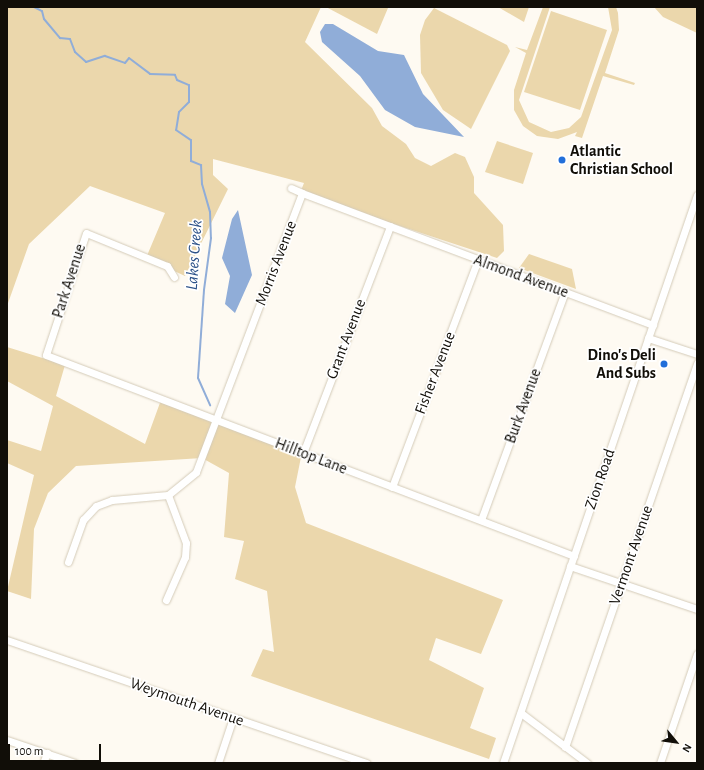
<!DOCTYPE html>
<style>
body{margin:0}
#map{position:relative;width:704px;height:770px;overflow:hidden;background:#fefaf2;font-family:"Alegreya Sans",sans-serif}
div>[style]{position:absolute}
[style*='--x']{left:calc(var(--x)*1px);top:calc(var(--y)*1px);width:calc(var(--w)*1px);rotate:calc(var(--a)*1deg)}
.green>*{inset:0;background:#ebd7ac}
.water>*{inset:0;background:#90add8}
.stream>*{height:2px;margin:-1px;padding:0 1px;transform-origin:1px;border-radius:1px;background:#90add8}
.roads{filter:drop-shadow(0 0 1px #d4cbb8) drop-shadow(0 0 1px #d4cbb8)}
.minor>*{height:7px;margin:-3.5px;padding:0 3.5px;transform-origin:3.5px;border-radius:3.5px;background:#fff}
.dots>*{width:11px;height:11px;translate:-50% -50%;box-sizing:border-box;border:2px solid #fff;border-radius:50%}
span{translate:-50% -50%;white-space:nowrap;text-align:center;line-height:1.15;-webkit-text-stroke:3.5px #fff;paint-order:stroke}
.poi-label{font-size:16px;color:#110e08;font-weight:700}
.left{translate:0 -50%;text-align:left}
.right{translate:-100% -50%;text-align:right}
.street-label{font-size:16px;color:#110e08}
.water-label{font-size:17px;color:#2d5289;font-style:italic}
.frame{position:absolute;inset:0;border:8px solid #110e08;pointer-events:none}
.north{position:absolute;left:656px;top:722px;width:40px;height:40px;-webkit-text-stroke:3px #fff;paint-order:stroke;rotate:119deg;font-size:11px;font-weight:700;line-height:16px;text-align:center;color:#110e08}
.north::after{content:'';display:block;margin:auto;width:14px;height:18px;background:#110e08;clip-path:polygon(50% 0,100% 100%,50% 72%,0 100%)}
.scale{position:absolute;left:8px;top:744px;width:93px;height:18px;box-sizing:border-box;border:2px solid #110e08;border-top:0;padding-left:5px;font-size:12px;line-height:14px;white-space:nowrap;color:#110e08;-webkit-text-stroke:3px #fff;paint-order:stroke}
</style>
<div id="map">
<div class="green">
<div style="clip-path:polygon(7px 7px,321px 7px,305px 42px,372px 108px,382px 126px,406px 144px,415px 158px,431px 166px,455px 153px,465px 157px,474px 177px,474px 193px,503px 225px,504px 251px,497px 258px,300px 193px,304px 183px,213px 159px,213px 175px,228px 189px,185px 276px,146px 258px,165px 213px,90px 186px,29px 244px,7px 306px)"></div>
<div style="clip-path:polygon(326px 7px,388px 7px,388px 8px,377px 34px)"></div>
<div style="clip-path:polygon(498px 7px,529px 7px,524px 22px)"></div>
<div style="clip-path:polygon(543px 7px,550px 7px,519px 100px,529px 122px,551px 132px,569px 128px,581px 117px,612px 30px,608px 7px,616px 7px,618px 13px,619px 30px,605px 73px,635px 83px,634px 85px,603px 76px,582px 138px,575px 136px,577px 132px,558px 139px,537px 136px,523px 126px,514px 110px,514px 90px,526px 53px,515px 47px,527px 50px)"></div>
<div style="clip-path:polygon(654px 7px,697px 7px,697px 33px,663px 17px)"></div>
<div style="clip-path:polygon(434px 8px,507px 45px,510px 51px,471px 129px,443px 110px,421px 73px,420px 35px,425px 20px)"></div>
<div style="clip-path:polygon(551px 11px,607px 30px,580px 110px,524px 92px)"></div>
<div style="clip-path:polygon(497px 141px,533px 153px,523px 184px,485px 172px)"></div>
<div style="clip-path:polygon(529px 254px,572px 269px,576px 289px,519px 268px)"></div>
<div style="clip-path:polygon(7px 347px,65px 365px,56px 396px,145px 444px,161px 400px,271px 442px,301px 457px,295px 487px,306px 523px,503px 600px,481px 654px,436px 638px,429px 660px,484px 688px,470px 728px,496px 738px,489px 759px,251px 676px,263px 649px,274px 652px,267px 591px,235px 579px,244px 541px,224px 537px,229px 473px,202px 458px,76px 466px,48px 493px,34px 529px,31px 599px,7px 591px,34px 475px,7px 463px,7px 440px,41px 451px,53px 406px,7px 381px)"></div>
</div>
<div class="water">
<div style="clip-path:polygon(325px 24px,333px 24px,378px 51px,404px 55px,423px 94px,464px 137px,415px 127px,385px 110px,360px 76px,322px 42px,320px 32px)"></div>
<div style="clip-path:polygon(238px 210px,252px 275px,235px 313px,225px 304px,230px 276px,222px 258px,232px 219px)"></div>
</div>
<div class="stream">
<div style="--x:34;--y:7;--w:9;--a:27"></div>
<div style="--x:42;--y:11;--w:8;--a:76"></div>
<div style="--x:44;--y:19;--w:25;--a:50"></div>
<div style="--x:60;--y:38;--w:10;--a:6"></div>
<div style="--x:70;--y:39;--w:14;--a:69"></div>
<div style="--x:75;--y:52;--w:15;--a:42"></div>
<div style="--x:86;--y:62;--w:20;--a:-18"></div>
<div style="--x:105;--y:56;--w:21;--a:19"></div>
<div style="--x:125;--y:63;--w:6;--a:-51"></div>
<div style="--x:129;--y:58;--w:26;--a:37"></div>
<div style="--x:150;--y:74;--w:25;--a:2"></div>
<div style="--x:175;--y:75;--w:5;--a:68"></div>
<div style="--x:177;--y:80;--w:13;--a:23"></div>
<div style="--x:189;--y:85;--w:17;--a:90"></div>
<div style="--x:189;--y:102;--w:14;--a:135"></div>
<div style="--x:179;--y:112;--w:18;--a:99"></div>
<div style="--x:176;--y:130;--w:18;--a:34"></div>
<div style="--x:191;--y:140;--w:21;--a:90"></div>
<div style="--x:191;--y:161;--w:11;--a:22"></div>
<div style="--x:201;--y:165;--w:19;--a:87"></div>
<div style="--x:202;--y:184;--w:29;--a:74"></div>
<div style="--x:210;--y:212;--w:26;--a:88"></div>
<div style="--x:211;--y:238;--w:52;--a:97.7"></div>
<div style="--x:204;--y:290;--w:88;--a:93.9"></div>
<div style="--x:198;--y:378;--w:30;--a:66"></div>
</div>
<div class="roads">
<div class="minor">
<div style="--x:291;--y:188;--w:12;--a:24"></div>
<div style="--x:174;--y:277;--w:13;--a:-122"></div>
<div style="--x:167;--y:266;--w:87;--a:-157.8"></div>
<div style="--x:86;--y:233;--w:128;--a:108.2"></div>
<div style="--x:46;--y:355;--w:565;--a:20.84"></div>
<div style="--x:648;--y:338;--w:52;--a:18.1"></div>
<div style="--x:303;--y:453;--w:243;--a:-69"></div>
<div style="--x:392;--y:487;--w:244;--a:-69.3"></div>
<div style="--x:481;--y:520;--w:243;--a:-69.8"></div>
<div style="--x:68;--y:562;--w:45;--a:-70.3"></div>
<div style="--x:83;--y:520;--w:19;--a:-47"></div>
<div style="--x:96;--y:506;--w:17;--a:-21"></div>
<div style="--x:112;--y:500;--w:56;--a:-5.1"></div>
<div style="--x:168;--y:495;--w:36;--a:-39"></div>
<div style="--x:196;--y:472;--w:298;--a:-69.2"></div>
<div style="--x:302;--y:193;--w:375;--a:20.6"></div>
<div style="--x:570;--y:566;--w:134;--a:18.7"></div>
<div style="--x:166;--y:600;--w:47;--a:-66.2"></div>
<div style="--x:185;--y:557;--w:14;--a:-86"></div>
<div style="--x:186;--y:543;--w:51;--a:-110.6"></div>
<div style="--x:7;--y:640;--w:380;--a:18.9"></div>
<div style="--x:521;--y:713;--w:83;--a:37.1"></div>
<div style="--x:7;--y:740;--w:72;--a:18.7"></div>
<div style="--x:565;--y:747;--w:406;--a:-71"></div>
<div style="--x:43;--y:763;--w:11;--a:-68"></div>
<div style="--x:218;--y:763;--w:47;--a:-71.6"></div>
<div style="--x:503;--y:763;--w:600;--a:-71.14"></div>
<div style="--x:660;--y:763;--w:115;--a:-71.3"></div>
</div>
</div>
<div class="dots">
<div style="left:562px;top:160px;background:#226fda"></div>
<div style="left:664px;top:364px;background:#226fda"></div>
</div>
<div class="poi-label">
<span class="left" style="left:570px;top:160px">Atlantic<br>Christian School</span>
<span class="right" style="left:656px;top:364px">Dino's Deli<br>And Subs</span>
</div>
<div class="street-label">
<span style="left:276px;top:263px;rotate:-69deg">Morris Avenue</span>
<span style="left:521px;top:276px;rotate:20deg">Almond Avenue</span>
<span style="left:69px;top:281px;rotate:-72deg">Park Avenue</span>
<span style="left:346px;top:339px;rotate:-69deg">Grant Avenue</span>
<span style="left:435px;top:373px;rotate:-69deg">Fisher Avenue</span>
<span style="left:523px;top:406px;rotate:-70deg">Burk Avenue</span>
<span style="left:311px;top:456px;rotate:21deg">Hilltop Lane</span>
<span style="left:600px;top:479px;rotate:-71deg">Zion Road</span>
<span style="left:631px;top:555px;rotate:-71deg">Vermont Avenue</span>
<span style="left:187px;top:702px;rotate:19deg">Weymouth Avenue</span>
</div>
<div class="water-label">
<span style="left:194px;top:255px;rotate:-86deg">Lakes Creek</span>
</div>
<div class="frame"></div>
<div class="north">N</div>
<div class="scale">100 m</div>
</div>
